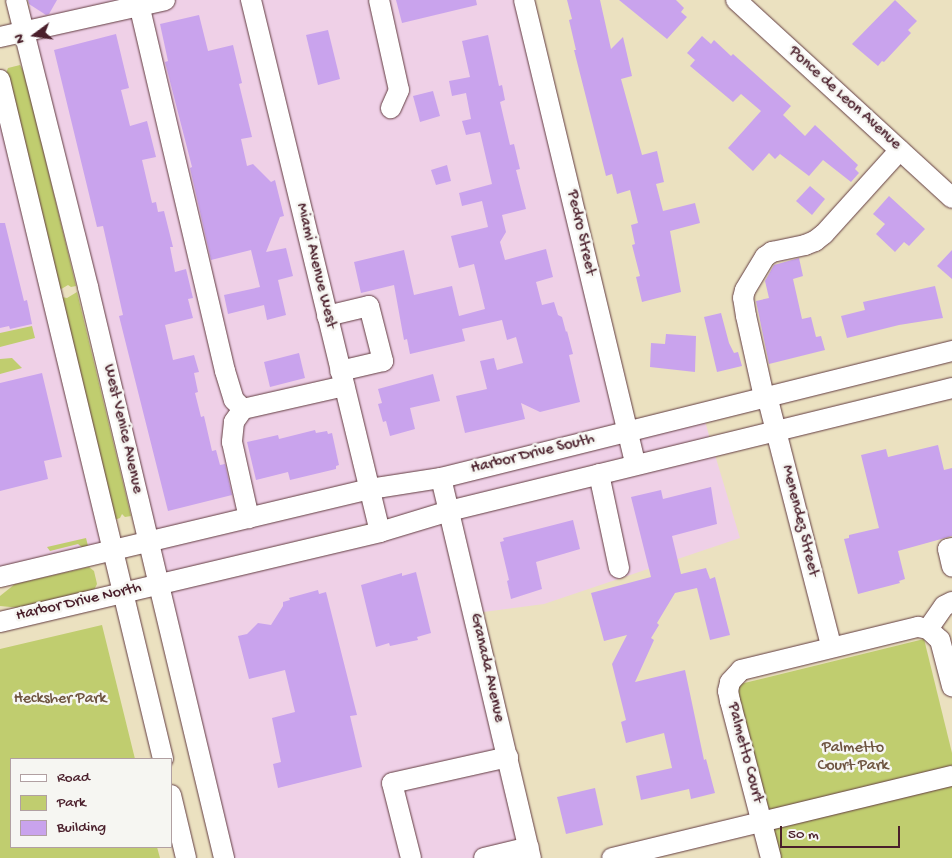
<!DOCTYPE html>
<style>
body{margin:0}
#map{position:relative;width:952px;height:858px;overflow:hidden;background:#ebe1c0;font-family:"Gochi Hand",sans-serif}
div>[style]{position:absolute}
[style*='--x']{left:calc(var(--x)*1px);top:calc(var(--y)*1px);width:calc(var(--w)*1px);rotate:calc(var(--a)*1deg)}
.built>*{inset:0;background:#efd0e7}
.green>*{inset:0;background:#c0cd6f}
.building>*{inset:0;background:#c9a3ed}
.roads{filter:drop-shadow(0 0 1px #623c41) drop-shadow(0 0 1px #623c41)}
.minor>*{height:20px;margin:-10px;padding:0 10px;transform-origin:10px;border-radius:10px;background:#fff}
span{translate:-50% -50%;white-space:nowrap;text-align:center;line-height:1.15;-webkit-text-stroke:5px #f6f6f2;paint-order:stroke}
.street-label{font-size:16px;color:#4a1f2b}
.park-label{font-size:16px;color:#6d533f}
.legend{position:absolute;left:10px;top:758px;width:162px;height:90px;box-sizing:border-box;background:#f6f6f2;border:1px solid #b1a0a2;margin:0;padding:6px 9px;list-style:none;font-size:15px;color:#4a1f2b}
.legend li{display:flex;align-items:center;gap:10px;height:25px}
.legend b{width:25px;border:1px solid #b1a0a2}
.north{position:absolute;left:10px;top:10px;width:50px;height:50px;-webkit-text-stroke:4px #f6f6f2;paint-order:stroke;rotate:256deg;font-size:14px;font-weight:700;line-height:20px;text-align:center;color:#4a1f2b}
.north::after{content:'';display:block;margin:auto;width:18px;height:22px;background:#4a1f2b;clip-path:polygon(50% 0,100% 100%,50% 72%,0 100%)}
.scale{position:absolute;left:780px;top:826px;width:120px;height:22px;box-sizing:border-box;border:2px solid #4a1f2b;border-top:0;padding-left:6px;font-size:15px;line-height:18px;white-space:nowrap;color:#4a1f2b;-webkit-text-stroke:4px #f6f6f2;paint-order:stroke}
</style>
<div id="map">
<div class="built">
<div style="clip-path:polygon(29px 0,530px 0,627px 424px,418px 474px,156px 532px,30px 18px)"></div>
<div style="clip-path:polygon(0 120px,101px 544px,0 569px)"></div>
<div style="clip-path:polygon(705px 421px,710px 439px,166px 574px,160px 548px)"></div>
<div style="clip-path:polygon(715px 455px,740px 538px,544px 604px,468px 614px,520px 850px,490px 858px,234px 858px,170px 590px)"></div>
</div>
<div class="green">
<div style="clip-path:polygon(20px 65px,25px 74px,76px 286px,71px 287px,68px 285px,58px 291px,6px 73px,8px 68px)"></div>
<div style="clip-path:polygon(77px 292px,131px 516px,125px 517px,122px 514px,120px 518px,114px 520px,62px 297px,67px 298px)"></div>
<div style="clip-path:polygon(32px 326px,35px 338px,0 347px,0 333px)"></div>
<div style="clip-path:polygon(12px 358px,22px 368px,0 374px,0 359px)"></div>
<div style="clip-path:polygon(86px 538px,88px 546px,83px 548px,78px 544px,50px 551px,47px 547px)"></div>
<div style="clip-path:polygon(89px 567px,94px 571px,97px 584px,94px 590px,21px 608px,0 606px,0 596px,15px 584px)"></div>
<div style="clip-path:polygon(102px 625px,135px 759px,11px 759px,11px 847px,157px 847px,160px 858px,0 858px,0 649px)"></div>
<div style="clip-path:polygon(924px 639px,952px 753px,952px 858px,778px 858px,736px 685px)"></div>
</div>
<div class="building">
<div style="clip-path:polygon(28px 0,57px 0,49px 14px,46px 15px,29px 4px)"></div>
<div style="clip-path:polygon(396px 0,476px 0,477px 5px,402px 23px)"></div>
<div style="clip-path:polygon(567px 0,600px 0,611px 49px,623px 37px,632px 76px,621px 79px,642px 155px,657px 151px,664px 182px,656px 184px,663px 211px,695px 203px,700px 223px,670px 231px,681px 292px,642px 302px,636px 277px,640px 276px,632px 245px,635px 244px,631px 225px,638px 223px,630px 190px,617px 194px,612px 174px,606px 176px,574px 50px,576px 50px,569px 20px,572px 19px)"></div>
<div style="clip-path:polygon(619px 0,676px 0,684px 8px,681px 12px,687px 17px,667px 39px)"></div>
<div style="clip-path:polygon(895px 0,917px 21px,908px 30px,911px 33px,884px 62px,882px 61px,878px 66px,852px 44px)"></div>
<div style="clip-path:polygon(199px 15px,208px 51px,233px 45px,242px 83px,239px 84px,252px 137px,241px 139px,247px 166px,253px 164px,271px 182px,275px 180px,284px 216px,280px 217px,266px 252px,286px 248px,293px 276px,278px 280px,286px 315px,267px 320px,264px 305px,228px 314px,224px 295px,260px 287px,251px 250px,211px 260px,190px 168px,192px 167px,165px 62px,168px 61px,160px 24px)"></div>
<div style="clip-path:polygon(328px 30px,340px 79px,318px 85px,306px 35px)"></div>
<div style="clip-path:polygon(116px 34px,129px 88px,121px 90px,130px 126px,147px 121px,156px 157px,142px 160px,152px 203px,156px 202px,158px 212px,164px 211px,173px 247px,170px 247px,175px 272px,186px 269px,193px 298px,188px 299px,193px 318px,165px 325px,173px 360px,194px 355px,199px 372px,194px 373px,198px 392px,195px 393px,201px 417px,204px 416px,212px 451px,216px 450px,220px 465px,225px 464px,232px 495px,168px 511px,128px 352px,119px 316px,123px 315px,103px 226px,97px 227px,54px 50px)"></div>
<div style="clip-path:polygon(488px 35px,499px 86px,502px 85px,505px 100px,500px 102px,510px 145px,514px 144px,520px 169px,516px 170px,526px 209px,502px 215px,506px 232px,500px 242px,505px 260px,546px 249px,553px 277px,536px 282px,542px 305px,554px 302px,558px 315px,562px 317px,566px 332px,567px 331px,573px 354px,569px 355px,580px 402px,540px 412px,521px 403px,525px 419px,465px 433px,456px 396px,487px 389px,480px 361px,494px 358px,497px 370px,523px 363px,516px 337px,507px 340px,502px 320px,462px 329px,465px 341px,410px 354px,407px 339px,404px 340px,394px 285px,361px 293px,354px 262px,404px 250px,414px 295px,452px 286px,459px 316px,485px 309px,474px 264px,459px 268px,451px 236px,488px 227px,482px 201px,462px 206px,459px 193px,492px 184px,480px 132px,466px 135px,462px 121px,471px 119px,466px 93px,452px 96px,449px 81px,470px 77px,462px 41px)"></div>
<div style="clip-path:polygon(702px 36px,711px 44px,714px 40px,731px 56px,733px 54px,791px 106px,783px 115px,805px 136px,815px 125px,858px 165px,855px 169px,859px 173px,851px 182px,823px 160px,809px 176px,780px 154px,775px 159px,769px 153px,753px 171px,728px 148px,761px 111px,741px 94px,733px 102px,690px 66px,695px 60px,687px 53px)"></div>
<div style="clip-path:polygon(433px 91px,440px 116px,420px 122px,413px 96px)"></div>
<div style="clip-path:polygon(447px 165px,451px 181px,436px 185px,431px 170px)"></div>
<div style="clip-path:polygon(810px 186px,825px 199px,812px 215px,796px 201px)"></div>
<div style="clip-path:polygon(889px 196px,925px 229px,909px 246px,904px 242px,895px 252px,876px 234px,885px 224px,873px 214px)"></div>
<div style="clip-path:polygon(0 223px,5px 223px,24px 301px,27px 300px,32px 324px,10px 329px,9px 326px,0 328px)"></div>
<div style="clip-path:polygon(952px 250px,952px 279px,937px 266px)"></div>
<div style="clip-path:polygon(799px 258px,803px 276px,793px 279px,802px 319px,811px 317px,816px 337px,821px 336px,825px 350px,769px 364px,756px 301px,769px 298px,765px 281px,774px 265px)"></div>
<div style="clip-path:polygon(935px 286px,943px 318px,899px 325px,847px 338px,841px 316px,865px 310px,863px 302px)"></div>
<div style="clip-path:polygon(721px 313px,729px 343px,734px 353px,738px 352px,742px 366px,717px 372px,704px 317px)"></div>
<div style="clip-path:polygon(666px 334px,696px 336px,695px 372px,650px 367px,651px 343px,665px 344px)"></div>
<div style="clip-path:polygon(299px 353px,305px 378px,270px 387px,264px 362px)"></div>
<div style="clip-path:polygon(42px 373px,62px 457px,44px 461px,48px 479px,0 491px,0 383px)"></div>
<div style="clip-path:polygon(433px 374px,440px 401px,410px 408px,415px 429px,390px 436px,386px 421px,383px 422px,378px 404px,382px 403px,378px 389px)"></div>
<div style="clip-path:polygon(315px 430px,316px 433px,327px 431px,328px 434px,332px 433px,339px 465px,336px 466px,336px 469px,290px 480px,288px 472px,256px 480px,247px 442px,278px 435px,279px 439px)"></div>
<div style="clip-path:polygon(938px 445px,944px 470px,952px 468px,952px 536px,898px 551px,905px 579px,899px 581px,900px 583px,858px 594px,844px 539px,849px 538px,849px 535px,879px 528px,861px 455px,886px 449px,888px 457px)"></div>
<div style="clip-path:polygon(711px 487px,717px 524px,672px 536px,681px 574px,706px 568px,710px 579px,715px 577px,730px 635px,710px 640px,697px 588px,675px 593px,657px 623px,659px 625px,651px 638px,654px 640px,635px 682px,685px 670px,704px 760px,706px 759px,715px 793px,691px 799px,689px 789px,641px 800px,636px 776px,672px 768px,664px 733px,626px 743px,621px 722px,626px 720px,612px 664px,627px 635px,604px 641px,591px 593px,651px 577px,631px 497px,661px 490px,663px 499px)"></div>
<div style="clip-path:polygon(573px 520px,580px 549px,536px 562px,542px 589px,511px 599px,507px 581px,509px 580px,500px 542px,504px 541px,503px 538px)"></div>
<div style="clip-path:polygon(416px 572px,431px 633px,417px 637px,418px 640px,390px 646px,389px 643px,376px 647px,361px 585px,402px 573px,402px 576px)"></div>
<div style="clip-path:polygon(318px 590px,319px 594px,326px 592px,357px 715px,350px 716px,362px 767px,278px 788px,273px 764px,281px 762px,272px 718px,295px 712px,285px 670px,249px 679px,238px 636px,247px 634px,258px 623px,271px 625px,283px 606px,283px 602px,290px 600px,289px 598px)"></div>
<div style="clip-path:polygon(595px 788px,603px 825px,566px 834px,557px 797px)"></div>
</div>
<div class="roads">
<div class="minor">
<div style="--x:16;--y:0;--w:296;--a:75.9"></div>
<div style="--x:88;--y:287;--w:587;--a:76.6"></div>
<div style="--x:138;--y:0;--w:381;--a:76.8"></div>
<div style="--x:225;--y:371;--w:30;--a:73"></div>
<div style="--x:234;--y:400;--w:13;--a:45"></div>
<div style="--x:243;--y:409;--w:104;--a:-12.8"></div>
<div style="--x:251;--y:0;--w:547;--a:76.37"></div>
<div style="--x:379;--y:0;--w:92;--a:77.5"></div>
<div style="--x:399;--y:90;--w:20;--a:114"></div>
<div style="--x:524;--y:0;--w:478;--a:76.5"></div>
<div style="--x:736;--y:0;--w:293;--a:42.5"></div>
<div style="--x:0;--y:37;--w:169;--a:-12.6"></div>
<div style="--x:0;--y:80;--w:698;--a:76.5"></div>
<div style="--x:327;--y:316;--w:43;--a:-13.4"></div>
<div style="--x:369;--y:306;--w:57;--a:75.7"></div>
<div style="--x:383;--y:361;--w:44;--a:166.9"></div>
<div style="--x:767;--y:396;--w:258;--a:75.6"></div>
<div style="--x:764;--y:397;--w:83;--a:-102.5"></div>
<div style="--x:746;--y:316;--w:18;--a:-99"></div>
<div style="--x:743;--y:298;--w:8;--a:-76"></div>
<div style="--x:745;--y:290;--w:39;--a:-59"></div>
<div style="--x:765;--y:257;--w:9;--a:-36"></div>
<div style="--x:772;--y:252;--w:34;--a:-12"></div>
<div style="--x:805;--y:245;--w:11;--a:-22"></div>
<div style="--x:815;--y:241;--w:11;--a:-38"></div>
<div style="--x:824;--y:234;--w:113;--a:-47.9"></div>
<div style="--x:243;--y:409;--w:16;--a:125"></div>
<div style="--x:234;--y:422;--w:20;--a:96"></div>
<div style="--x:232;--y:442;--w:78;--a:77.4"></div>
<div style="--x:599;--y:474;--w:96;--a:78"></div>
<div style="--x:441;--y:478;--w:391;--a:76.7"></div>
<div style="--x:952;--y:548;--w:4;--a:166"></div>
<div style="--x:948;--y:549;--w:18;--a:77"></div>
<div style="--x:0;--y:577;--w:380;--a:-13.4"></div>
<div style="--x:370;--y:489;--w:72;--a:-8.8"></div>
<div style="--x:441;--y:478;--w:527;--a:-13.96"></div>
<div style="--x:0;--y:622;--w:391;--a:-13.3"></div>
<div style="--x:380;--y:532;--w:72;--a:-16.9"></div>
<div style="--x:449;--y:511;--w:518;--a:-13.74"></div>
<div style="--x:928;--y:629;--w:28;--a:-55"></div>
<div style="--x:944;--y:606;--w:9;--a:-27"></div>
<div style="--x:171;--y:795;--w:65;--a:76.6"></div>
<div style="--x:411;--y:858;--w:77;--a:-104.2"></div>
<div style="--x:392;--y:783;--w:119;--a:-12.6"></div>
<div style="--x:484;--y:858;--w:46;--a:-13.7"></div>
<div style="--x:612;--y:858;--w:350;--a:-13.6"></div>
<div style="--x:771;--y:858;--w:162;--a:-104.6"></div>
<div style="--x:730;--y:701;--w:10;--a:-101"></div>
<div style="--x:728;--y:691;--w:9;--a:-77"></div>
<div style="--x:730;--y:682;--w:16;--a:-47"></div>
<div style="--x:741;--y:670;--w:182;--a:-13.7"></div>
<div style="--x:918;--y:627;--w:10;--a:11"></div>
<div style="--x:928;--y:629;--w:16;--a:43"></div>
<div style="--x:940;--y:640;--w:48;--a:75.4"></div>
</div>
</div>
<div class="street-label">
<span style="left:844px;top:99px;rotate:42deg">Ponce de Leon Avenue</span>
<span style="left:580px;top:233px;rotate:77deg">Pedro Street</span>
<span style="left:315px;top:266px;rotate:76deg">Miami Avenue West</span>
<span style="left:122px;top:429px;rotate:77deg">West Venice Avenue</span>
<span style="left:533px;top:455px;rotate:-14deg">Harbor Drive South</span>
<span style="left:799px;top:521px;rotate:76deg">Menendez Street</span>
<span style="left:79px;top:603px;rotate:-13deg">Harbor Drive North</span>
<span style="left:486px;top:668px;rotate:77deg">Granada Avenue</span>
<span style="left:744px;top:753px;rotate:75deg">Palmetto Court</span>
</div>
<div class="park-label">
<span style="left:60px;top:700px">Hecksher Park</span>
<span style="left:853px;top:758px">Palmetto<br>Court Park</span>
</div>
<ul class="legend">
<li><b style="height:6px;background:#fff"></b>Road</li>
<li><b style="height:14px;background:#c0cd6f"></b>Park</li>
<li><b style="height:14px;background:#c9a3ed"></b>Building</li>
</ul>
<div class="north">N</div>
<div class="scale">50 m</div>
</div>
